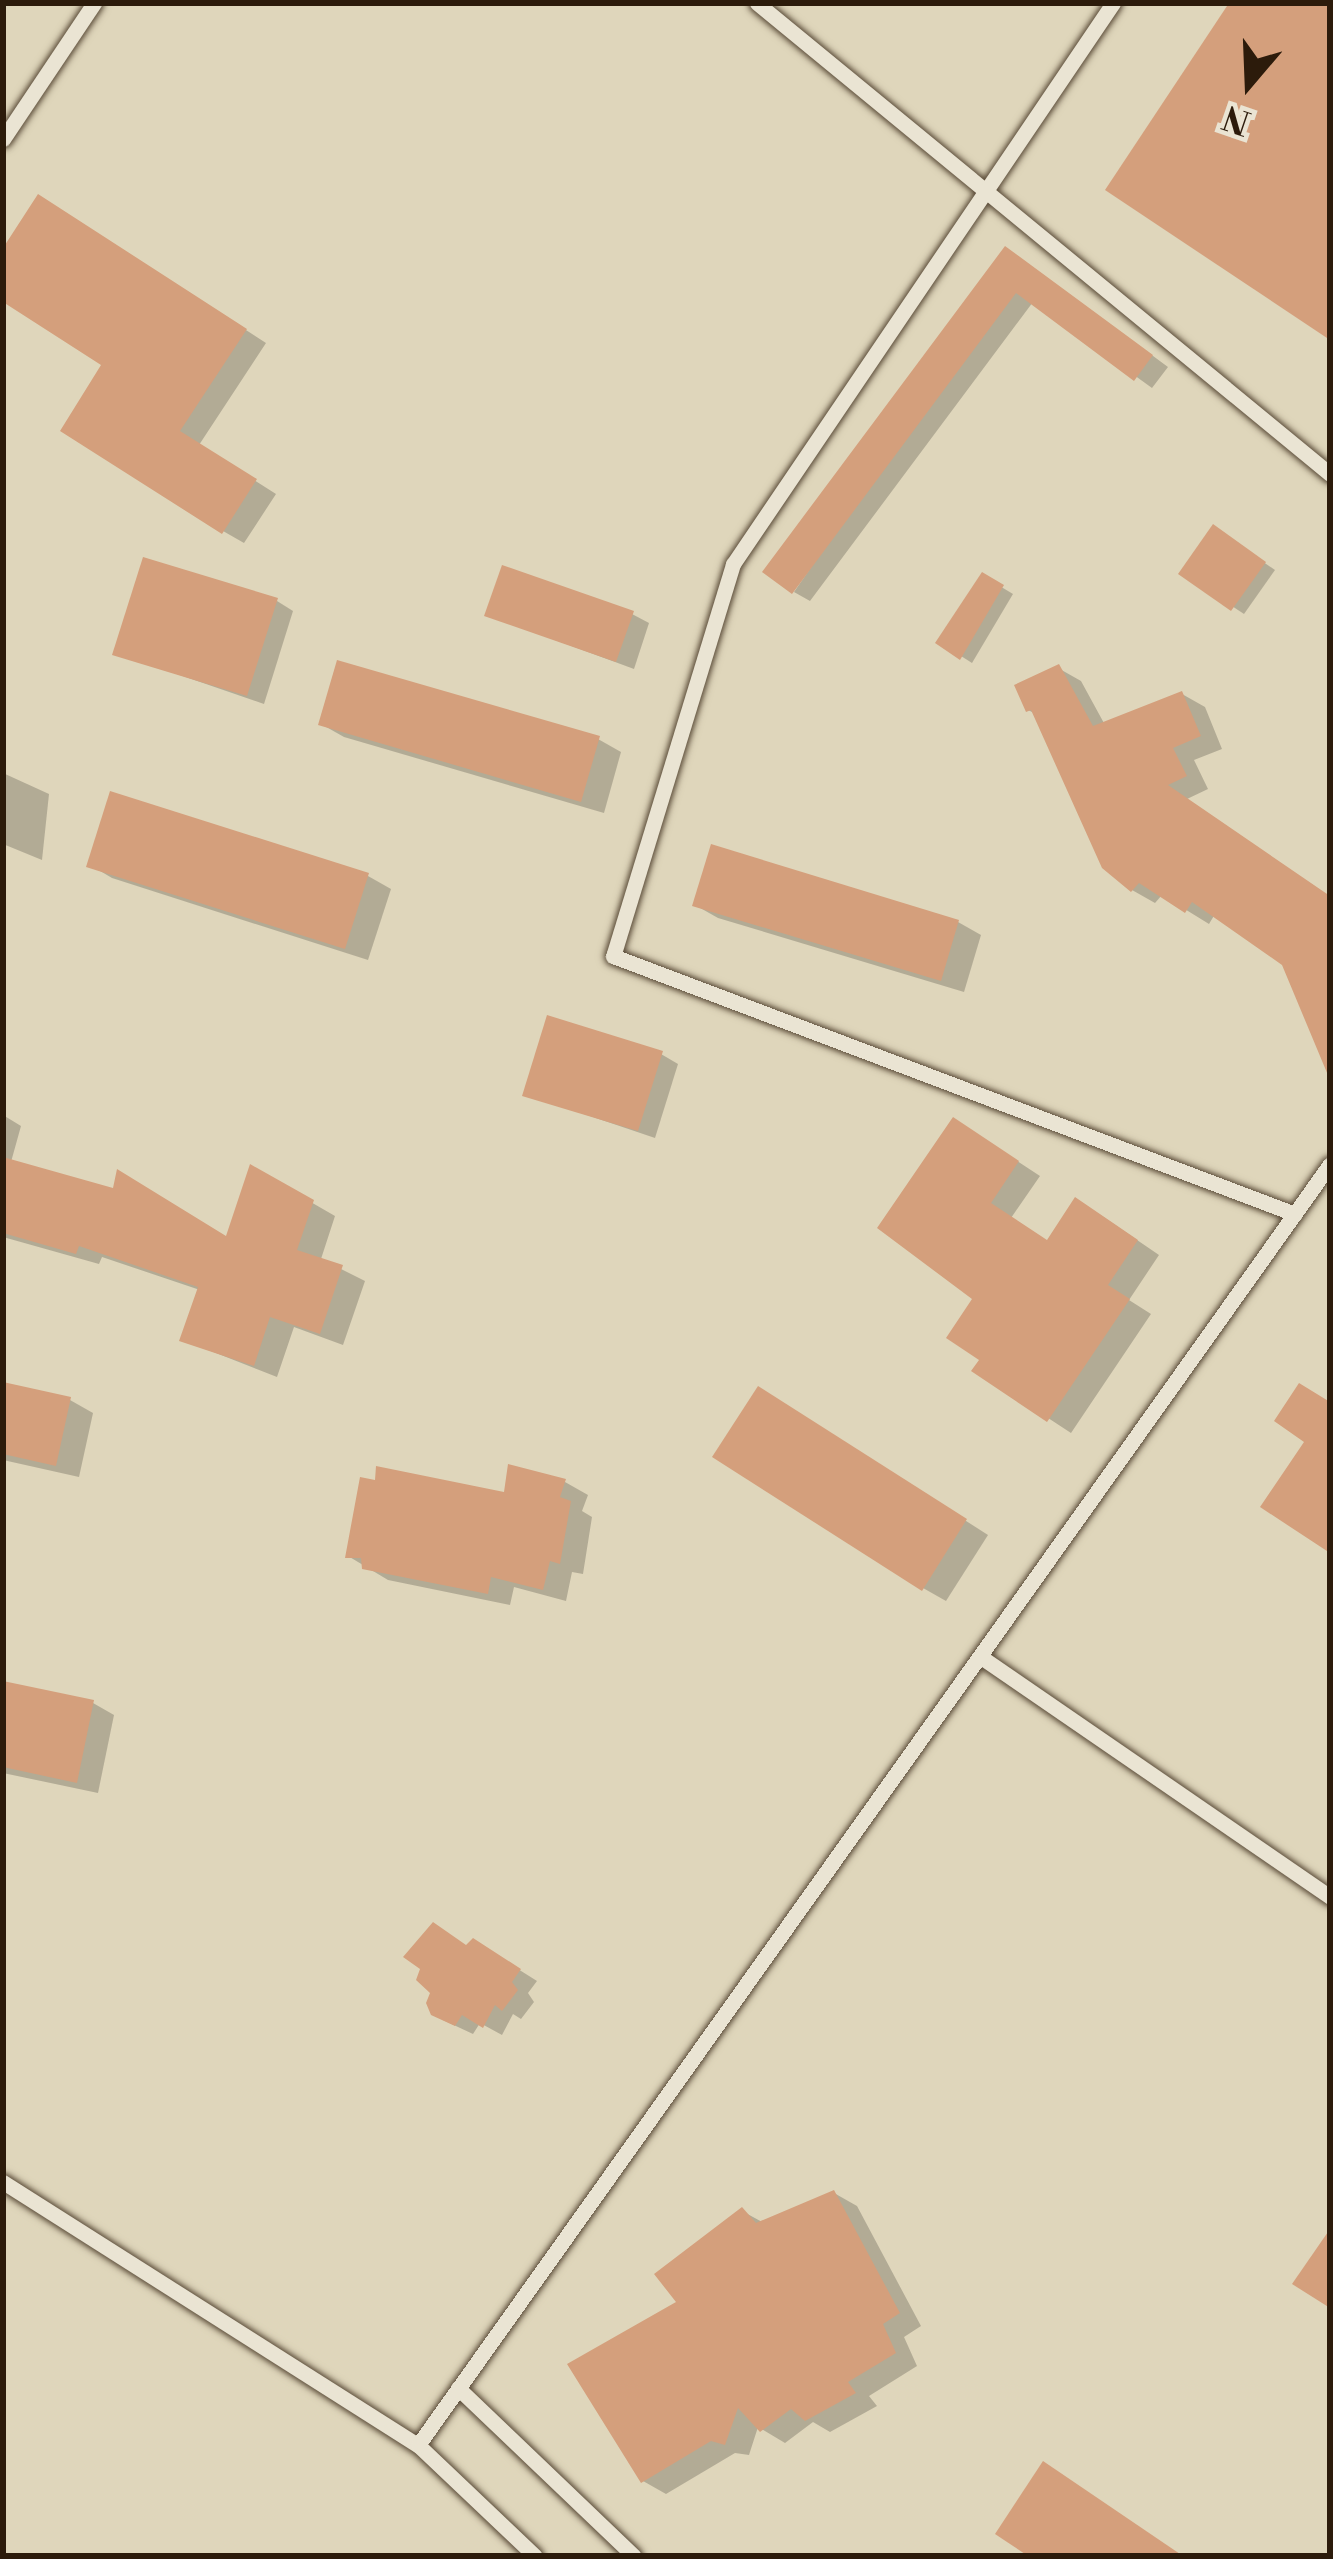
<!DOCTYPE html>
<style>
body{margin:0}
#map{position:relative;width:1333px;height:2559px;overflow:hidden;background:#dfd6bb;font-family:"Libre Bodoni",serif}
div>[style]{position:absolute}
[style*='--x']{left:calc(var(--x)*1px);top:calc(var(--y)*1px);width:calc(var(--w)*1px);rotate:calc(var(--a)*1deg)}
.shadow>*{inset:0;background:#0003}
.building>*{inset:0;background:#d49f7c}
.roads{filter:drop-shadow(0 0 3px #594a37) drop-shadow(0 0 3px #594a37)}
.lane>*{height:15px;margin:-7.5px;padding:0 7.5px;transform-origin:7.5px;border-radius:7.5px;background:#eae4d3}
span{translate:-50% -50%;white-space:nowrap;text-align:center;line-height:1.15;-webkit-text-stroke:9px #eae4d3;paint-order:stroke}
.frame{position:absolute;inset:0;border:6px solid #2c1b0b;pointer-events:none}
.north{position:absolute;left:1189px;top:24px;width:120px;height:120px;-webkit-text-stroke:9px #eae4d3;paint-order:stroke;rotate:199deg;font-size:33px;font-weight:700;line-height:48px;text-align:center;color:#2c1b0b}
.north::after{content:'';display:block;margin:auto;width:42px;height:54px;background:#2c1b0b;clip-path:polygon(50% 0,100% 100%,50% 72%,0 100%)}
</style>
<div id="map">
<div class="shadow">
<div style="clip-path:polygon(60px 210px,266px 343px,199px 445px,276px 494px,244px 543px,223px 531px,105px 365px,3px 298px,3px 253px)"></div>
<div style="clip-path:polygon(1023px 260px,1168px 367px,1152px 388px,1033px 302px,810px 601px,794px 592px)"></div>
<div style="clip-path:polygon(1224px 535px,1275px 570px,1244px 614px,1182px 573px)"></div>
<div style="clip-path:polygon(983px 576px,1013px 594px,972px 663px,939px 642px)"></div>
<div style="clip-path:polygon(277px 601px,293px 611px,264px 704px,116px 653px)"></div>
<div style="clip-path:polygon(632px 614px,649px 623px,634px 669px,488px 615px)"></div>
<div style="clip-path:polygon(1058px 668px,1081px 681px,1105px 725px,1182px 694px,1205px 707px,1222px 749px,1194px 760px,1208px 789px,1187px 799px,1330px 897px,1330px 1048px,1285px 963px,1215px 914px,1209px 924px,1162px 895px,1155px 903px,1132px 890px,1036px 714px,1028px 710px)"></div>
<div style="clip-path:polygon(321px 724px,598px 739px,621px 752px,604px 813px,344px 737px)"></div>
<div style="clip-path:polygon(3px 773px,49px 794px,42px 860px,3px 844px)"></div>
<div style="clip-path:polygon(112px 795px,368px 876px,391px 889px,368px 960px,112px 878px,90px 865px)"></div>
<div style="clip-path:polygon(695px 905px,958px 922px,981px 935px,964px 992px,718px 918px)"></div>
<div style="clip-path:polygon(661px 1054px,678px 1064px,655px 1138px,525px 1094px)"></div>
<div style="clip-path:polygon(3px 1115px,21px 1126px,11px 1162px,228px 1240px,252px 1168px,335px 1216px,321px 1259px,365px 1281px,343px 1345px,294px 1327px,277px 1377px,183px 1340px,200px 1290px,102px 1257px,99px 1264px,3px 1237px)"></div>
<div style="clip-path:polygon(976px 1134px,1040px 1176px,1011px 1218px,1048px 1243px,1099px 1214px,1159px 1255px,1129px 1300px,1151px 1314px,1071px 1433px,975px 1370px,983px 1359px,976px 1298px)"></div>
<div style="clip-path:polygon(3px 1385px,70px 1400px,93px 1413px,79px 1477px,3px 1460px)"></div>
<div style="clip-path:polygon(782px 1403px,988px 1535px,946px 1601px,923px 1588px)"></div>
<div style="clip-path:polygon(511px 1468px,565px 1482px,588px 1495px,582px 1511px,592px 1517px,583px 1574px,572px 1572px,566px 1601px,514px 1587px,510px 1605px,388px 1580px,348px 1556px,506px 1495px)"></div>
<div style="clip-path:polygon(3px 1684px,93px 1703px,114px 1715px,98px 1793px,3px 1773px)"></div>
<div style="clip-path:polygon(468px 1947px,491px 1952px,537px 1981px,528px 1993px,534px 2002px,521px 2019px,513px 2014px,502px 2035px,480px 2023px,473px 2034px,443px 2020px)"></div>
<div style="clip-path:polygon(834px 2193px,857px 2206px,921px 2326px,904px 2337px,917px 2366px,869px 2396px,877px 2406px,830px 2432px,813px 2422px,785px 2443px,758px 2427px,749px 2455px,735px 2453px,666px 2494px,643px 2481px,680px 2303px,742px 2211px,764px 2223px)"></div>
</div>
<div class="building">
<div style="clip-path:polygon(1229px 3px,1330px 3px,1330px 340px,1105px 190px)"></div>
<div style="clip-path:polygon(38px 194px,247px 329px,180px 431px,257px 479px,222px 534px,60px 431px,101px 365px,3px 302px,3px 248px)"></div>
<div style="clip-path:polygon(1005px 246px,1153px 355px,1134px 381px,1016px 293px,792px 594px,762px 572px)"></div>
<div style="clip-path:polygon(1213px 524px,1266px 562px,1231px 611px,1178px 574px)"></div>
<div style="clip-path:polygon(143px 557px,278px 598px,247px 696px,112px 655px)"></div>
<div style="clip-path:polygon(502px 565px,634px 611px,616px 662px,484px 616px)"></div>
<div style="clip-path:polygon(982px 572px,1004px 585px,960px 660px,935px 643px)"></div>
<div style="clip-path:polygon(337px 660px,600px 736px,581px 802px,318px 725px)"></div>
<div style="clip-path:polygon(1059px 664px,1093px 726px,1182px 691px,1201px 736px,1173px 748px,1187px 776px,1168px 785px,1330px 896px,1330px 1080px,1282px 965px,1192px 902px,1185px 913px,1139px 883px,1131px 892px,1102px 868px,1031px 710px,1026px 712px,1014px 685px)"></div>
<div style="clip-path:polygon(110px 791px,369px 873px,345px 949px,86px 867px)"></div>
<div style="clip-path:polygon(711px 844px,959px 920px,941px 981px,692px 906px)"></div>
<div style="clip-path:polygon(547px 1015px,663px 1051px,638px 1131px,522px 1096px)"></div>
<div style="clip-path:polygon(953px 1117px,1019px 1161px,991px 1203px,1047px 1240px,1075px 1197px,1138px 1240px,1108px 1285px,1130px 1299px,1047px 1422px,971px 1371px,979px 1360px,946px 1338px,972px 1299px,877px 1228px)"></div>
<div style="clip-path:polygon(3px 1157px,113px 1188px,117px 1169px,226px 1236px,250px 1164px,314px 1200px,297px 1250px,343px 1265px,320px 1334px,270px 1317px,254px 1366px,179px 1341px,198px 1287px,79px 1246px,76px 1254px,3px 1233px)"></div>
<div style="clip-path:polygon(3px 1382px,71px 1397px,56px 1466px,3px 1454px)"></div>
<div style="clip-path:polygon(1299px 1383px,1330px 1402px,1330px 1553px,1260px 1507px,1304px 1442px,1274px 1421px)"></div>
<div style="clip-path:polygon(758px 1386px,967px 1519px,922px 1591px,712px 1457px)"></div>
<div style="clip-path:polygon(508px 1464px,566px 1479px,560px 1497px,571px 1501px,560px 1564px,550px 1561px,543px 1590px,491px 1577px,488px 1594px,362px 1569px,361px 1558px,345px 1558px,360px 1477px,375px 1480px,376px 1466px,504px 1492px)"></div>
<div style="clip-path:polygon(3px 1681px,94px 1700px,77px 1783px,3px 1767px)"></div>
<div style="clip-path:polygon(433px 1922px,466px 1945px,473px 1938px,521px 1969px,512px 1982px,518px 1990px,502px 2011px,495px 2005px,483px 2028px,462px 2015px,455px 2026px,431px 2015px,426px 2003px,430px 1993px,416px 1980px,420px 1969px,403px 1957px)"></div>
<div style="clip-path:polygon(834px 2190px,900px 2313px,883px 2324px,896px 2353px,848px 2382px,856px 2393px,805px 2421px,791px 2409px,760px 2432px,738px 2408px,725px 2445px,711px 2441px,641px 2483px,567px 2364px,676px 2302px,654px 2274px,742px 2207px,756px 2223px)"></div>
<div style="clip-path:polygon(1330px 2229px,1330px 2308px,1292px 2284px)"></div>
<div style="clip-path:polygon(1043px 2461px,1183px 2556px,1028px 2556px,995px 2534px)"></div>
</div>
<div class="roads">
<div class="lane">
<div style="--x:757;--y:3;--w:742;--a:39.42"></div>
<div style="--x:1113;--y:3;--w:678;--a:124.11"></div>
<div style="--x:733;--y:564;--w:410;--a:107"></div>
<div style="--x:613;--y:956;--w:729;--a:20.72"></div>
<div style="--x:3;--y:139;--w:164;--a:-56.2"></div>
<div style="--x:981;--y:1657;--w:424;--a:34.5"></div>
<div style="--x:3;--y:2182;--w:491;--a:32.4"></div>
<div style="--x:418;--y:2445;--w:161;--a:43.5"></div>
<div style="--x:458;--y:2388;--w:243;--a:43.7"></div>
<div style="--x:418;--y:2445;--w:1572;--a:-54.55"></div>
</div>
</div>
<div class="frame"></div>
<div class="north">N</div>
</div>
